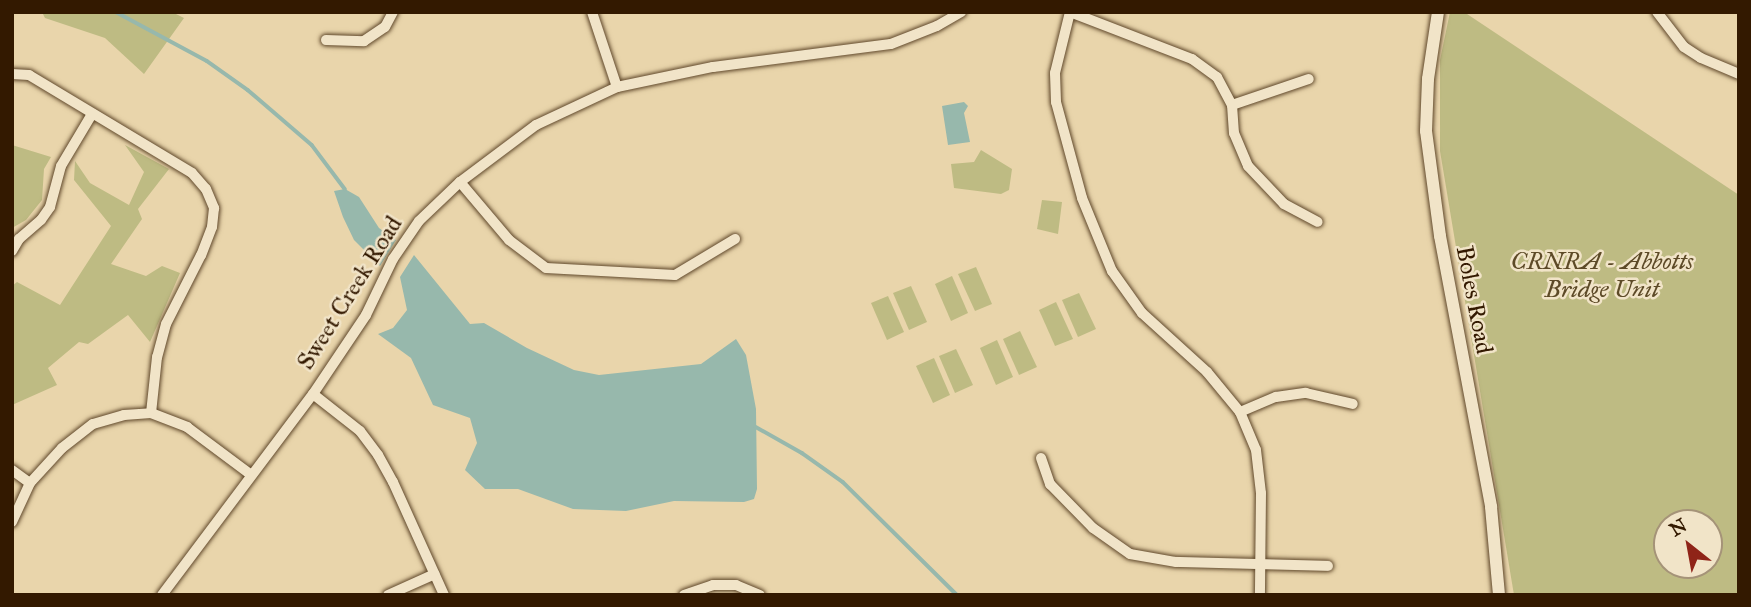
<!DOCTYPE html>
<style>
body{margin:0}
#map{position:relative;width:1751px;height:607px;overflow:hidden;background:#e9d5ab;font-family:"IM FELL Great Primer",serif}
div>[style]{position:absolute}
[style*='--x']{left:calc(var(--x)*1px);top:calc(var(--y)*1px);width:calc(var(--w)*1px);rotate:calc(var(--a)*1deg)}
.green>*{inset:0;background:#bebb83}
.water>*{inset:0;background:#97b8ac}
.stream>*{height:3.5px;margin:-1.75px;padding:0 1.75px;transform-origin:1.75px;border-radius:1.75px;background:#97b8ac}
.roads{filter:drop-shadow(0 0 2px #60482b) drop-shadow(0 0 2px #60482b)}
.minor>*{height:10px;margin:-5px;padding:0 5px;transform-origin:5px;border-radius:5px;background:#f1e4c8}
.tertiary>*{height:12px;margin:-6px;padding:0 6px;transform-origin:6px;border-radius:6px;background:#f1e4c8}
span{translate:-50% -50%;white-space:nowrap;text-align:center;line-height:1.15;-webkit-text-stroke:5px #f1e4c8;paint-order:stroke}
.park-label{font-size:24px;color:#5d4a27;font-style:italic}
.street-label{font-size:24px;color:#331900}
.frame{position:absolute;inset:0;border:14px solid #331900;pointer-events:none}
.north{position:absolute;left:1653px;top:509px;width:70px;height:70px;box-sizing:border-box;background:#f1e4c8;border:2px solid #a59378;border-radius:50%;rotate:329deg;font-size:19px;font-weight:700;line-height:28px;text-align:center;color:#331900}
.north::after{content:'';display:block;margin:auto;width:24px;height:32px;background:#8f2418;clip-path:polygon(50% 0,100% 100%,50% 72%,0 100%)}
</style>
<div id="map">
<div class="green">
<div style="clip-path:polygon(42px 12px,172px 12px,184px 18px,144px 74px,105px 38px,45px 18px)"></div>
<div style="clip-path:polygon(evenodd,1450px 12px,1464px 12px,1739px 195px,1739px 595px,1514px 595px,1440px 151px,1440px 60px,1450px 12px,1667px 523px,1709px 523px,1709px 565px,1667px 565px,1667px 523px)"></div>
<div style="clip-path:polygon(12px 145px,51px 157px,44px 169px,42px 200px,26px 220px,12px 228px)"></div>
<div style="clip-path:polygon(125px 145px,169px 169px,138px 209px,142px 219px,111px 264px,146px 276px,162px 266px,180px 273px,150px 342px,128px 315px,88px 344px,79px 342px,48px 368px,57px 385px,12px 405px,12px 286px,17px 282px,60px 305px,111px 226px,74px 180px,75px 161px,90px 183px,129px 205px,144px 172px)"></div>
<div style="clip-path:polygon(981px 150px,1012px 169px,1009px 190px,1001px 194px,954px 188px,951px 164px,974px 162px)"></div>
<div style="clip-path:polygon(1042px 200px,1062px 202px,1058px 234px,1037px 229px)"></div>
<div style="clip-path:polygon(976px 267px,992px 304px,975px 311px,958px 274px)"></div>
<div style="clip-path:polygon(952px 276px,968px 313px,951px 321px,935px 284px)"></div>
<div style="clip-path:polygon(911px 286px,927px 322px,909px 330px,893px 293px)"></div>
<div style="clip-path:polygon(1079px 293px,1096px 329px,1078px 337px,1062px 300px)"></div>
<div style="clip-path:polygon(888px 296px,904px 332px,887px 340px,871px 303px)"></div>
<div style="clip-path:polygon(1056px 302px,1073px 339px,1055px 346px,1039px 310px)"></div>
<div style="clip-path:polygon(1020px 331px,1037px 367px,1019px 375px,1003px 339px)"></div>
<div style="clip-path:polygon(997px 340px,1013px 377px,996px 385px,980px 348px)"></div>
<div style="clip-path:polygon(956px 349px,973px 385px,955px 393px,939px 356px)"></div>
<div style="clip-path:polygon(934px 358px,950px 395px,933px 403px,916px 366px)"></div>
</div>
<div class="water">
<div style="clip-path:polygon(964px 102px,968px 106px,964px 113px,970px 142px,948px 145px,942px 106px)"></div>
<div style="clip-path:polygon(345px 189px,359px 197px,379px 228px,396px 240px,380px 266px,354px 240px,343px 217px,334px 191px)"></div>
<div style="clip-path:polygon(414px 255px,470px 324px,484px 323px,527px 348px,574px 370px,599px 375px,701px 364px,736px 339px,746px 355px,756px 409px,757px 489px,754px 499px,744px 502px,674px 501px,626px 511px,573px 509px,518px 489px,485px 489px,465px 470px,477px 443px,470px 418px,433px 405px,411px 358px,378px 334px,393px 328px,407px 310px,400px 277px)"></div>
</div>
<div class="stream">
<div style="--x:116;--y:12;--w:103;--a:28.3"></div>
<div style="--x:207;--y:61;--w:50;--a:35.3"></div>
<div style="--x:248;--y:90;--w:84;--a:40.7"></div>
<div style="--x:312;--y:145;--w:55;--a:53.1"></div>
<div style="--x:756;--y:427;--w:53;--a:29.5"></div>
<div style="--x:802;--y:453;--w:50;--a:35.3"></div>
<div style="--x:843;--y:482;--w:161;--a:44.7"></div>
</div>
<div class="roads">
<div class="minor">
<div style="--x:592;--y:12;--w:79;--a:71.6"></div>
<div style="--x:1070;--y:12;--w:63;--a:103.8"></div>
<div style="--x:1055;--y:73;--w:29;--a:88"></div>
<div style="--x:1056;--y:102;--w:99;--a:74.8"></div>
<div style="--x:1082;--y:198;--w:79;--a:67.7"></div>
<div style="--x:1112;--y:271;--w:52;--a:54.5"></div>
<div style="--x:1142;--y:313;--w:88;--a:42.2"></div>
<div style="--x:1207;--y:372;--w:52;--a:50.5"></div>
<div style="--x:1240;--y:412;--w:41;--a:67.2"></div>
<div style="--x:1256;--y:450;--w:43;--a:83.4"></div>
<div style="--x:1261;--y:493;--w:102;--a:90.6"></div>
<div style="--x:1070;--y:12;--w:131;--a:21.1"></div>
<div style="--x:1192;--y:59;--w:31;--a:36"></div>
<div style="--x:1217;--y:77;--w:32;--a:62"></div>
<div style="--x:1232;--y:105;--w:28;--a:86"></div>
<div style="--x:1234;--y:133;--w:36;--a:67"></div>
<div style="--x:1248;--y:166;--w:52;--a:46.5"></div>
<div style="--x:1284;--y:204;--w:38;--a:28"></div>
<div style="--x:1657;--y:12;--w:44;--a:52.4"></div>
<div style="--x:1684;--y:47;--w:20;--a:33"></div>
<div style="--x:1701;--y:58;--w:41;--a:22.8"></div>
<div style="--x:326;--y:40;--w:38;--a:2"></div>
<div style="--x:364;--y:41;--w:25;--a:-34"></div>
<div style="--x:385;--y:27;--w:17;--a:-62"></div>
<div style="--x:12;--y:74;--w:17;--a:3"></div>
<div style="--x:29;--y:75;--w:190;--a:31"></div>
<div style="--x:192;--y:173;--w:21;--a:49"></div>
<div style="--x:206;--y:189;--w:21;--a:67"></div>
<div style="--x:214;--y:208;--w:19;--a:96"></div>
<div style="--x:212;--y:227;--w:30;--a:111"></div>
<div style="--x:201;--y:255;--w:77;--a:116.9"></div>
<div style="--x:166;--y:324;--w:34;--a:105"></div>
<div style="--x:157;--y:357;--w:56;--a:96.1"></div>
<div style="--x:1232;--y:105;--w:81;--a:-18.7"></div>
<div style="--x:460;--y:182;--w:76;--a:49.8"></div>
<div style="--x:509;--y:240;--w:46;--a:37.1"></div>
<div style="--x:546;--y:268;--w:129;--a:3.1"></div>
<div style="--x:675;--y:275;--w:70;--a:-31"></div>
<div style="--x:12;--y:251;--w:14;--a:-60"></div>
<div style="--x:19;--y:239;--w:29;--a:-41"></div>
<div style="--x:41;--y:220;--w:16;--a:-55"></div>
<div style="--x:50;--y:207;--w:42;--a:-75"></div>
<div style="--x:61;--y:166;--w:61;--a:-59.2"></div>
<div style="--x:313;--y:394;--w:60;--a:38.2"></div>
<div style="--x:360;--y:431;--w:30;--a:53"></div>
<div style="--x:378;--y:455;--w:31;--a:61"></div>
<div style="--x:393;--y:482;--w:124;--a:65.7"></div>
<div style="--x:1240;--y:412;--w:39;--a:-23"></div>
<div style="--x:1276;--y:397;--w:30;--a:-8"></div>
<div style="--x:1306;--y:393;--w:48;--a:13.2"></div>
<div style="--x:1041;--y:458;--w:28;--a:71"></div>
<div style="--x:1050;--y:484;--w:62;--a:45.7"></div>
<div style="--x:1093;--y:528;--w:45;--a:35.1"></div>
<div style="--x:1130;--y:554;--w:47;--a:9.9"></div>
<div style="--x:1176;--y:562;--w:152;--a:1.5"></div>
<div style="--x:12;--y:470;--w:22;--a:36"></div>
<div style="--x:12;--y:522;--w:43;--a:-65.2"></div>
<div style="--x:30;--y:483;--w:47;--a:-47.6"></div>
<div style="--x:62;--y:448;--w:39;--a:-38"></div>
<div style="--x:93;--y:424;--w:32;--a:-16"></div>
<div style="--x:124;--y:415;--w:27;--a:-4"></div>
<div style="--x:151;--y:413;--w:39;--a:21"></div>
<div style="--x:187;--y:427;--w:79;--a:36.7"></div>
<div style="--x:162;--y:595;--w:251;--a:-53.1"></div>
<div style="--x:313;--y:394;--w:95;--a:-56.1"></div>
<div style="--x:366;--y:315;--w:62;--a:-64.3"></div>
<div style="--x:393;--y:259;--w:46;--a:-55.6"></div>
<div style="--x:419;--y:221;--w:57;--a:-43.6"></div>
<div style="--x:460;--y:182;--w:95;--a:-36.9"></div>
<div style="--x:536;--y:125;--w:89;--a:-25.1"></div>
<div style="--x:617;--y:87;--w:98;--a:-11.8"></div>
<div style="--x:713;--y:67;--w:179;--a:-7.4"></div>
<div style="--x:891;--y:44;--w:49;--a:-21.4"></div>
<div style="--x:937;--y:26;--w:28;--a:-30"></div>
<div style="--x:388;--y:595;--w:51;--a:-24.1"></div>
<div style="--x:684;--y:595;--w:31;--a:-19"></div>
<div style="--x:713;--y:585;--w:23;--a:0"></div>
<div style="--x:736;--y:585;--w:26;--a:23"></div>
</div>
<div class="tertiary">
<div style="--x:1438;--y:12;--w:68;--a:98.5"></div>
<div style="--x:1428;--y:79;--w:52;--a:92.2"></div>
<div style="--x:1426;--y:131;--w:106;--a:82.4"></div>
<div style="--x:1440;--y:236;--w:276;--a:79.3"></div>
<div style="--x:1491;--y:507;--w:88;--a:84.8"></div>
</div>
</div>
<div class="park-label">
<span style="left:1602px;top:276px">CRNRA - Abbotts<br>Bridge Unit</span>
</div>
<div class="street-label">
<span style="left:350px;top:293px;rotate:-58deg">Sweet Creek Road</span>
<span style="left:1474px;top:300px;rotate:79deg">Boles Road</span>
</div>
<div class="frame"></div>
<div class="north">N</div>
</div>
